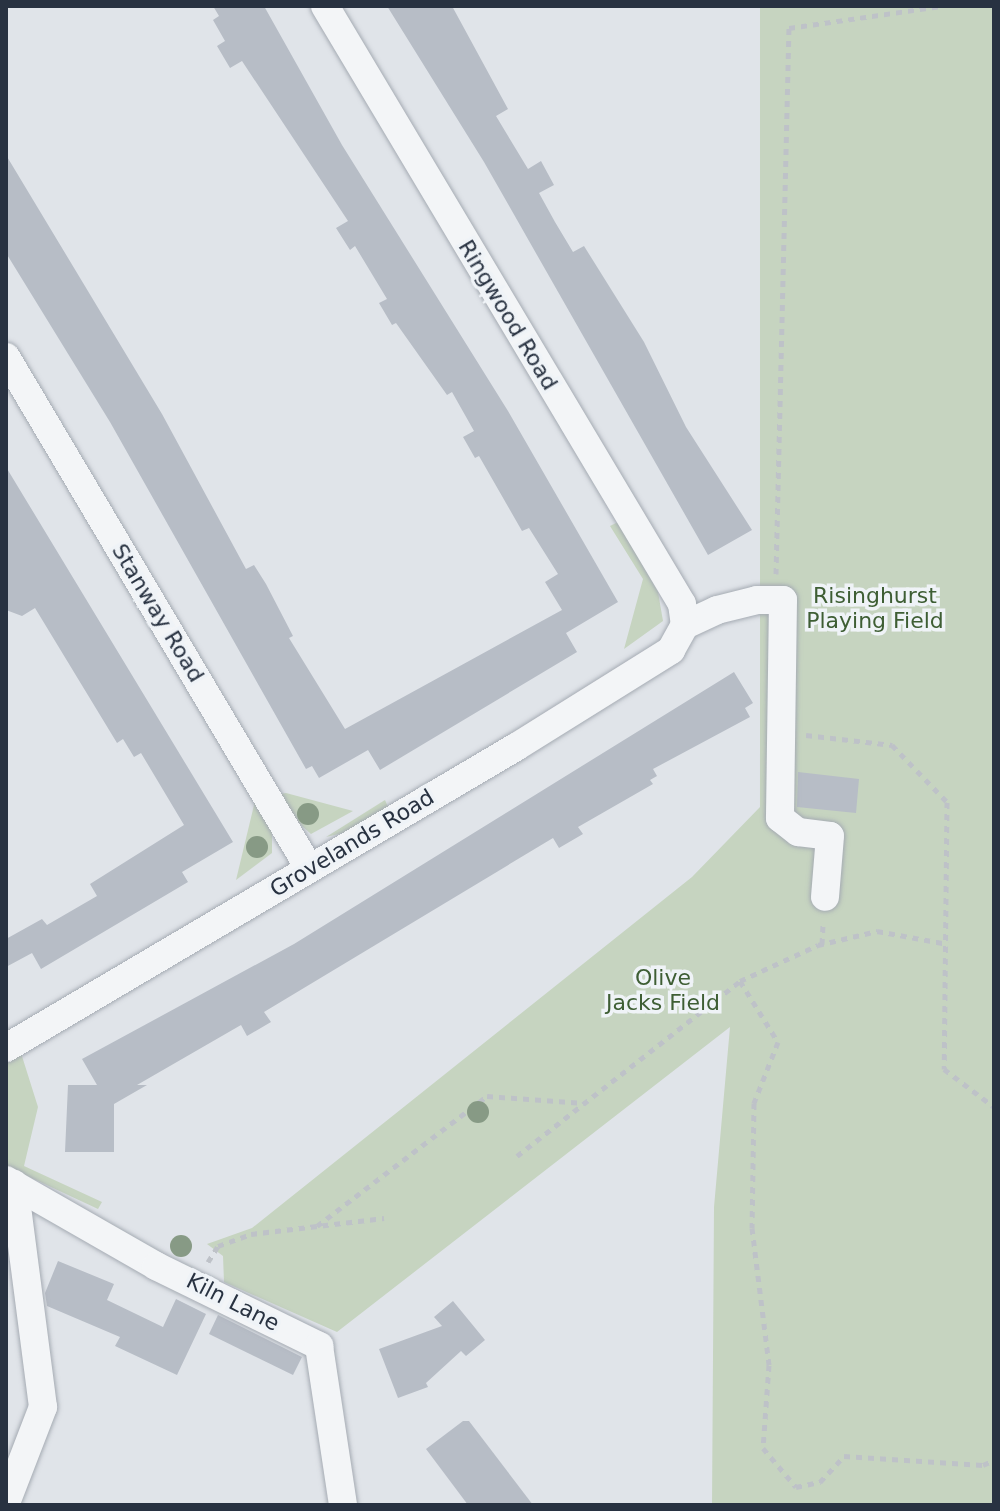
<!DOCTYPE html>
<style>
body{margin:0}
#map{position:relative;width:1000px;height:1511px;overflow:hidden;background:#e0e4e9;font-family:"DejaVu Sans",sans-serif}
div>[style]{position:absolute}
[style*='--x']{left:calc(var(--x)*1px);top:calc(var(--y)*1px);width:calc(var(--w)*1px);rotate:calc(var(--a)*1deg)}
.green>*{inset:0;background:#c6d4c0}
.building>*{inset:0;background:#b7bdc6}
.path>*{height:5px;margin-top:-2.5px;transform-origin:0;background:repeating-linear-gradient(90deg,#bec2c8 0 6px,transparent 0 12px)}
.roads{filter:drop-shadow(0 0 2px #a5abb3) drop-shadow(0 0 2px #a5abb3)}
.minor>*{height:28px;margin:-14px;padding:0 14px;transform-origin:14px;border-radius:14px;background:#f3f5f7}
.trees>*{width:22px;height:22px;margin:-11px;border-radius:50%;background:#879a85}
span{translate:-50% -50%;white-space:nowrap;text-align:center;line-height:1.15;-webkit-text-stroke:7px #eff3f7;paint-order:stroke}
.street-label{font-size:22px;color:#283241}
.park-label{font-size:22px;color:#3e5e34}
.frame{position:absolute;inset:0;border:8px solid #283241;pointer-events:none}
</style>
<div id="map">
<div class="green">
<div style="clip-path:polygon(760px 6px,994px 6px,994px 1505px,712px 1505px,714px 1207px,730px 1027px,337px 1332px,224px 1282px,223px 1256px,207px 1244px,252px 1228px,692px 877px,760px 807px)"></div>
<div style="clip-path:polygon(618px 522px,658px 592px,663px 621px,624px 649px,643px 579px,610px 526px)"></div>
<div style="clip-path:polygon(286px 793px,353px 811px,311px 834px,294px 819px,280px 794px)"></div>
<div style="clip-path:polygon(385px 800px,388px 807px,347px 832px,326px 837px)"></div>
<div style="clip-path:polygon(255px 801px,272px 832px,272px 853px,236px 880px)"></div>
<div style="clip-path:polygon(21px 1053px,38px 1107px,24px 1166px,102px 1202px,98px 1209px,6px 1166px,6px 1062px)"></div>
</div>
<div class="building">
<div style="clip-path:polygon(213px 6px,264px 6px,342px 145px,508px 411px,618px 602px,566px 633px,577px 652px,380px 770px,368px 750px,319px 778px,312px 766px,306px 769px,110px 422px,6px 253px,6px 155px,162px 414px,246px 569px,254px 565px,266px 584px,293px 636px,289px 638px,345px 729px,562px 610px,545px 582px,558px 574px,529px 528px,522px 531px,479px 456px,475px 458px,463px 437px,474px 431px,452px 392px,447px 395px,396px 323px,392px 325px,379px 303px,387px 299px,355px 246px,350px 250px,336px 228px,348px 221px,242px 61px,230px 68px,217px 46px,225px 41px,213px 20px,219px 16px)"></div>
<div style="clip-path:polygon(387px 6px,452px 6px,508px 109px,496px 116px,528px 169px,541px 161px,554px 185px,539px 193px,555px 222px,573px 252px,584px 246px,644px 342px,686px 427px,752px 530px,708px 555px,484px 162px)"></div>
<div style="clip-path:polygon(6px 467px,233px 842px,182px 872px,188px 882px,41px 969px,32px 953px,6px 967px,6px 939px,42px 919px,47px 925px,97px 896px,90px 884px,184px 825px,141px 753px,134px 757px,123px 739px,117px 743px,35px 608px,22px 616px,6px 610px)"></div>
<div style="clip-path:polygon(734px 672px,753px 703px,745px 708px,750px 717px,653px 769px,657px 776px,650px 780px,653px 784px,578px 827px,583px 834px,559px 848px,553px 838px,264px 1012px,271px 1022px,247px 1036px,241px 1025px,137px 1085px,147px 1085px,114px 1104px,114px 1152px,65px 1152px,68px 1085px,97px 1085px,82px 1059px,294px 944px)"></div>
<div style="clip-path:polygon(798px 772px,859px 779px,856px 813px,797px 807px)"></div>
<div style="clip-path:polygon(58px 1261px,114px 1284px,107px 1300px,163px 1327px,176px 1299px,206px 1314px,177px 1375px,115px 1346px,120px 1337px,47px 1306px,45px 1293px)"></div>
<div style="clip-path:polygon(453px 1301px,485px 1340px,466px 1356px,461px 1351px,426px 1383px,428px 1387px,398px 1398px,379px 1349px,442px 1326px,434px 1317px)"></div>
<div style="clip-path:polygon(218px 1315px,302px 1357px,293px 1375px,209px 1334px)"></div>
<div style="clip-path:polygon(463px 1421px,469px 1421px,533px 1505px,468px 1505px,426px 1449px)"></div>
</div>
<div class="path">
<div style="--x:776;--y:574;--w:546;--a:-88.64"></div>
<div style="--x:789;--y:28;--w:155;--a:-8.2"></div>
<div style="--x:806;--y:735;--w:87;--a:6.6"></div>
<div style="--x:892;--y:745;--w:79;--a:46"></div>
<div style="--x:947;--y:802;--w:267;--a:90.6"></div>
<div style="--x:944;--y:1069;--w:63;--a:37.2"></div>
<div style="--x:822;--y:944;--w:22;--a:-87"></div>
<div style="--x:740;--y:981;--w:86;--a:-24.8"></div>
<div style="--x:818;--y:945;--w:61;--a:-13.3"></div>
<div style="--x:877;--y:931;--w:72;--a:10.4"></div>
<div style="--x:517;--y:1156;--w:283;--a:-38.1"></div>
<div style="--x:740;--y:981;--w:72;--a:58.1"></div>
<div style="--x:778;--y:1042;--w:66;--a:111.5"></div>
<div style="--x:754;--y:1103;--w:125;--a:90.9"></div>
<div style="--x:752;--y:1228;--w:138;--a:82.9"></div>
<div style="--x:769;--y:1365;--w:83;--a:94.1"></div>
<div style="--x:763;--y:1448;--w:51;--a:49.8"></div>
<div style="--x:796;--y:1487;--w:25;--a:-12"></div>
<div style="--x:820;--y:1482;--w:35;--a:-47"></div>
<div style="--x:844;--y:1456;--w:139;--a:3.7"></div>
<div style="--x:983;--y:1465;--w:12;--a:-24"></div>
<div style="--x:317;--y:1226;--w:214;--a:-37.4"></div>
<div style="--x:487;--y:1096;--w:97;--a:4.1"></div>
<div style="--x:208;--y:1262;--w:19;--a:-58"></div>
<div style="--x:218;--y:1246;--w:35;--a:-20"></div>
<div style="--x:251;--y:1234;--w:134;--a:-6.9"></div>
</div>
<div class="roads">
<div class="minor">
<div style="--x:325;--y:6;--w:696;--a:59.16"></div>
<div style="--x:682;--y:604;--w:21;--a:82"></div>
<div style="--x:6;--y:357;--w:594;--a:59.33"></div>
<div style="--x:685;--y:625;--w:35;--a:-25"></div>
<div style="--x:717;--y:610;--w:41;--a:-14"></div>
<div style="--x:757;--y:600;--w:26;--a:0"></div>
<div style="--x:783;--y:600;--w:218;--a:90.8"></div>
<div style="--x:780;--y:818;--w:23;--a:38"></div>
<div style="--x:798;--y:832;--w:32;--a:7"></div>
<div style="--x:830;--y:836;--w:61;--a:94.7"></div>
<div style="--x:6;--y:1048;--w:592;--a:-30.55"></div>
<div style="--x:516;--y:747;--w:183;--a:-32"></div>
<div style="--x:671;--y:650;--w:29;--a:-61"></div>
<div style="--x:6;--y:1180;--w:173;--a:29.8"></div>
<div style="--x:156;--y:1266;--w:182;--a:26.1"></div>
<div style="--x:319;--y:1346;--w:161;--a:81.4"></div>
<div style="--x:6;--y:1503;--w:103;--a:-68.9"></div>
<div style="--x:43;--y:1407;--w:225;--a:-97.4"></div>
</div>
</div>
<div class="trees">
<div style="left:308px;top:814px"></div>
<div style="left:257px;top:847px"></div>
<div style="left:478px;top:1112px"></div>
<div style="left:181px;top:1246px"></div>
</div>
<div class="street-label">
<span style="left:508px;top:315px;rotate:59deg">Ringwood Road</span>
<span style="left:158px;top:613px;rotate:59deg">Stanway Road</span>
<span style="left:352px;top:843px;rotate:-31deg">Grovelands Road</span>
<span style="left:233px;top:1302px;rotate:27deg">Kiln Lane</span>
</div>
<div class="park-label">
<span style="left:875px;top:608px">Risinghurst<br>Playing Field</span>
<span style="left:663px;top:990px">Olive<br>Jacks Field</span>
</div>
<div class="frame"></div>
</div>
